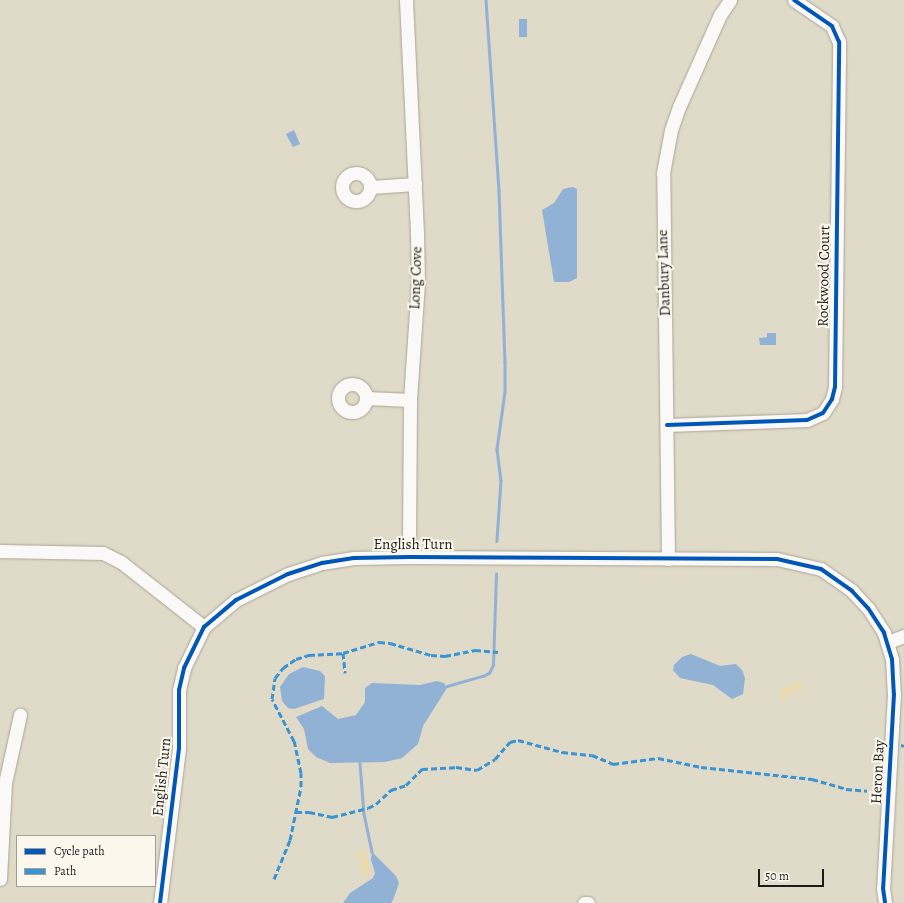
<!DOCTYPE html>
<style>
body{margin:0}
#map{position:relative;width:904px;height:903px;overflow:hidden;background:#e0dac8;font-family:Alegreya,serif}
div>[style]{position:absolute}
[style*='--x']{left:calc(var(--x)*1px);top:calc(var(--y)*1px);width:calc(var(--w)*1px);rotate:calc(var(--a)*1deg)}
.sand>*{inset:0;background:#e8dab1}
.water>*{inset:0;background:#92b2d5}
.stream>*{height:2.5px;margin:-1.25px;padding:0 1.25px;transform-origin:1.25px;border-radius:1.25px;background:#92b2d5}
.roads{filter:drop-shadow(0 0 1px #a9a599) drop-shadow(0 0 1px #a9a599)}
.minor>*{height:13px;margin:-6.5px;padding:0 6.5px;transform-origin:6.5px;border-radius:6.5px;background:#faf9f7}
.minor>.ring{margin:-6.5px;padding:0;box-sizing:content-box;background:none;border:13px solid #faf9f7;border-radius:50%}
.quiet>*{height:3px;margin-top:-1.5px;transform-origin:0;background:repeating-linear-gradient(90deg,#3a94d4 0 6px,transparent 0 9px)}
.cycleway>*{height:4px;margin:-2px;padding:0 2px;transform-origin:2px;border-radius:2px;background:#0057b8}
span{translate:-50% -50%;white-space:nowrap;text-align:center;line-height:1.15;-webkit-text-stroke:4px #fbf7ec;paint-order:stroke}
.street-label{font-size:15px;color:#1c1c1c}
.legend{position:absolute;left:16px;top:835px;width:140px;height:52px;box-sizing:border-box;background:#fbf7ec;border:1px solid #a29f99;margin:0;padding:5px 7px;list-style:none;font-size:12px;color:#1c1c1c}
.legend li{display:flex;align-items:center;gap:8px;height:20px}
.legend b{width:20px;border:1px solid #a29f99}
.scale{position:absolute;left:758px;top:869px;width:66px;height:18px;box-sizing:border-box;border:2px solid #1c1c1c;border-top:0;padding-left:5px;font-size:12px;line-height:14px;white-space:nowrap;color:#1c1c1c;-webkit-text-stroke:3px #fbf7ec;paint-order:stroke}
</style>
<div id="map">
<div class="sand">
<div style="clip-path:polygon(796px 682px,801px 683px,803px 690px,790px 694px,785px 700px,780px 701px,782px 687px,790px 687px)"></div>
<div style="clip-path:polygon(364px 850px,367px 854px,370px 872px,366px 877px,361px 874px,364px 869px,359px 867px,362px 859px,356px 858px,356px 855px)"></div>
</div>
<div class="water">
<div style="clip-path:polygon(519px 19px,527px 19px,527px 37px,519px 37px)"></div>
<div style="clip-path:polygon(294px 130px,300px 144px,293px 147px,286px 134px)"></div>
<div style="clip-path:polygon(573px 187px,577px 189px,577px 278px,569px 282px,554px 282px,542px 210px,554px 203px,563px 189px)"></div>
<div style="clip-path:polygon(767px 333px,776px 333px,776px 345px,760px 345px,759px 338px,767px 337px)"></div>
<div style="clip-path:polygon(691px 654px,720px 666px,736px 664px,742px 670px,745px 678px,743px 694px,732px 699px,713px 685px,680px 678px,673px 670px,674px 665px,682px 657px)"></div>
<div style="clip-path:polygon(303px 667px,320px 671px,325px 676px,324px 699px,294px 709px,288px 708px,282px 701px,280px 687px,289px 674px)"></div>
<div style="clip-path:polygon(437px 681px,444px 683px,447px 688px,423px 726px,418px 744px,402px 758px,385px 762px,330px 763px,316px 757px,308px 749px,304px 729px,296px 717px,322px 706px,338px 719px,356px 715px,365px 702px,365px 688px,372px 683px,420px 685px)"></div>
<div style="clip-path:polygon(372px 852px,396px 876px,399px 883px,393px 900px,391px 903px,343px 903px,350px 893px,373px 878px,375px 873px,371px 860px)"></div>
</div>
<div class="stream">
<div style="--x:486;--y:0;--w:191;--a:86.1"></div>
<div style="--x:499;--y:191;--w:171;--a:88"></div>
<div style="--x:505;--y:362;--w:30;--a:90"></div>
<div style="--x:505;--y:392;--w:58;--a:98"></div>
<div style="--x:497;--y:449;--w:31;--a:83"></div>
<div style="--x:501;--y:480;--w:61;--a:93.8"></div>
<div style="--x:447;--y:686;--w:37;--a:-16"></div>
<div style="--x:483;--y:676;--w:7;--a:-27"></div>
<div style="--x:489;--y:673;--w:9;--a:-63"></div>
<div style="--x:493;--y:665;--w:91;--a:-88.1"></div>
<div style="--x:360;--y:763;--w:51;--a:85.5"></div>
<div style="--x:364;--y:814;--w:39;--a:78"></div>
</div>
<div class="roads">
<div class="minor">
<div style="--x:406;--y:0;--w:234;--a:87.3"></div>
<div style="--x:417;--y:234;--w:48;--a:88.8"></div>
<div style="--x:418;--y:282;--w:118;--a:93.9"></div>
<div style="--x:410;--y:400;--w:157;--a:90.4"></div>
<div class="ring" style="left:342px;top:173px;width:15px;height:15px"></div>
<div style="--x:371;--y:187;--w:44;--a:-3.9"></div>
<div class="ring" style="left:338px;top:384px;width:15px;height:15px"></div>
<div style="--x:367;--y:398;--w:43;--a:2.7"></div>
<div style="--x:667;--y:425;--w:140;--a:-2"></div>
<div style="--x:807;--y:420;--w:17;--a:-24"></div>
<div style="--x:823;--y:413;--w:17;--a:-57"></div>
<div style="--x:832;--y:399;--w:12;--a:-76"></div>
<div style="--x:835;--y:387;--w:345;--a:-89.3"></div>
<div style="--x:839;--y:42;--w:17;--a:-114"></div>
<div style="--x:832;--y:26;--w:46;--a:-145.6"></div>
<div style="--x:0;--y:551;--w:103;--a:1.1"></div>
<div style="--x:103;--y:553;--w:20;--a:27"></div>
<div style="--x:121;--y:562;--w:105;--a:38.1"></div>
<div style="--x:668;--y:559;--w:386;--a:-90.7"></div>
<div style="--x:663;--y:173;--w:44;--a:-79.5"></div>
<div style="--x:671;--y:130;--w:24;--a:-71"></div>
<div style="--x:679;--y:107;--w:101;--a:-66"></div>
<div style="--x:720;--y:15;--w:18;--a:-56"></div>
<div style="--x:888;--y:642;--w:17;--a:-21"></div>
<div style="--x:0;--y:879;--w:96;--a:-87"></div>
<div style="--x:5;--y:783;--w:70;--a:-77.6"></div>
<div style="--x:160;--y:903;--w:156;--a:-83"></div>
<div style="--x:179;--y:748;--w:58;--a:-90"></div>
<div style="--x:179;--y:690;--w:23;--a:-77"></div>
<div style="--x:184;--y:668;--w:46;--a:-64"></div>
<div style="--x:204;--y:627;--w:42;--a:-40.2"></div>
<div style="--x:236;--y:600;--w:58;--a:-26.6"></div>
<div style="--x:288;--y:574;--w:36;--a:-18"></div>
<div style="--x:322;--y:563;--w:32;--a:-9"></div>
<div style="--x:354;--y:558;--w:55;--a:-1"></div>
<div style="--x:409;--y:557;--w:368;--a:0.3"></div>
<div style="--x:777;--y:559;--w:45;--a:12.8"></div>
<div style="--x:821;--y:569;--w:38;--a:35"></div>
<div style="--x:852;--y:591;--w:23;--a:47"></div>
<div style="--x:868;--y:608;--w:30;--a:57"></div>
<div style="--x:884;--y:633;--w:27;--a:73"></div>
<div style="--x:892;--y:659;--w:35;--a:87"></div>
<div style="--x:894;--y:694;--w:194;--a:93.2"></div>
<div style="--x:883;--y:888;--w:15;--a:82"></div>
<div style="--x:584;--y:903;--w:4;--a:0"></div>
</div>
</div>
<div class="quiet">
<div style="--x:343;--y:653;--w:20;--a:84"></div>
<div style="--x:901;--y:745;--w:3;--a:18"></div>
<div style="--x:296;--y:812;--w:13;--a:0"></div>
<div style="--x:309;--y:812;--w:24;--a:12"></div>
<div style="--x:332;--y:817;--w:37;--a:-14"></div>
<div style="--x:368;--y:808;--w:9;--a:-27"></div>
<div style="--x:376;--y:804;--w:21;--a:-43"></div>
<div style="--x:391;--y:790;--w:16;--a:-18"></div>
<div style="--x:406;--y:785;--w:23;--a:-45"></div>
<div style="--x:422;--y:769;--w:34;--a:-3"></div>
<div style="--x:456;--y:767;--w:21;--a:8"></div>
<div style="--x:477;--y:770;--w:21;--a:-31"></div>
<div style="--x:495;--y:759;--w:23;--a:-49"></div>
<div style="--x:510;--y:742;--w:8;--a:-14"></div>
<div style="--x:518;--y:740;--w:46;--a:15.3"></div>
<div style="--x:562;--y:752;--w:30;--a:6"></div>
<div style="--x:592;--y:755;--w:23;--a:23"></div>
<div style="--x:613;--y:764;--w:45;--a:-7.6"></div>
<div style="--x:658;--y:758;--w:44;--a:11.8"></div>
<div style="--x:701;--y:767;--w:112;--a:6.2"></div>
<div style="--x:812;--y:779;--w:35;--a:16"></div>
<div style="--x:846;--y:789;--w:21;--a:5"></div>
<div style="--x:274;--y:879;--w:42;--a:-67.7"></div>
<div style="--x:290;--y:840;--w:54;--a:-78.3"></div>
<div style="--x:301;--y:787;--w:14;--a:-90"></div>
<div style="--x:301;--y:773;--w:33;--a:-102"></div>
<div style="--x:294;--y:741;--w:47;--a:-117.6"></div>
<div style="--x:272;--y:699;--w:21;--a:-82"></div>
<div style="--x:275;--y:678;--w:13;--a:-51"></div>
<div style="--x:283;--y:668;--w:16;--a:-35"></div>
<div style="--x:296;--y:659;--w:14;--a:-17"></div>
<div style="--x:309;--y:655;--w:34;--a:-3"></div>
<div style="--x:343;--y:653;--w:38;--a:-17"></div>
<div style="--x:379;--y:642;--w:11;--a:5"></div>
<div style="--x:390;--y:643;--w:43;--a:16.3"></div>
<div style="--x:431;--y:655;--w:14;--a:4"></div>
<div style="--x:445;--y:656;--w:31;--a:-11"></div>
<div style="--x:475;--y:650;--w:23;--a:5"></div>
</div>
<div class="cycleway">
<div style="--x:667;--y:425;--w:140;--a:-2"></div>
<div style="--x:807;--y:420;--w:17;--a:-24"></div>
<div style="--x:823;--y:413;--w:17;--a:-57"></div>
<div style="--x:832;--y:399;--w:12;--a:-76"></div>
<div style="--x:835;--y:387;--w:345;--a:-89.3"></div>
<div style="--x:839;--y:42;--w:17;--a:-114"></div>
<div style="--x:832;--y:26;--w:46;--a:-145.6"></div>
<div style="--x:160;--y:903;--w:156;--a:-83"></div>
<div style="--x:179;--y:748;--w:58;--a:-90"></div>
<div style="--x:179;--y:690;--w:23;--a:-77"></div>
<div style="--x:184;--y:668;--w:46;--a:-64"></div>
<div style="--x:204;--y:627;--w:42;--a:-40.2"></div>
<div style="--x:236;--y:600;--w:58;--a:-26.6"></div>
<div style="--x:288;--y:574;--w:36;--a:-18"></div>
<div style="--x:322;--y:563;--w:32;--a:-9"></div>
<div style="--x:354;--y:558;--w:55;--a:-1"></div>
<div style="--x:409;--y:557;--w:368;--a:0.3"></div>
<div style="--x:777;--y:559;--w:45;--a:12.8"></div>
<div style="--x:821;--y:569;--w:38;--a:35"></div>
<div style="--x:852;--y:591;--w:23;--a:47"></div>
<div style="--x:868;--y:608;--w:30;--a:57"></div>
<div style="--x:884;--y:633;--w:27;--a:73"></div>
<div style="--x:892;--y:659;--w:35;--a:87"></div>
<div style="--x:894;--y:694;--w:194;--a:93.2"></div>
<div style="--x:883;--y:888;--w:15;--a:82"></div>
</div>
<div class="street-label">
<span style="left:664px;top:273px;rotate:-92deg">Danbury Lane</span>
<span style="left:824px;top:276px;rotate:-89deg">Rockwood Court</span>
<span style="left:416px;top:278px;rotate:-88deg">Long Cove</span>
<span style="left:413px;top:545px">English Turn</span>
<span style="left:878px;top:772px;rotate:-87deg">Heron Bay</span>
<span style="left:162px;top:777px;rotate:-84deg">English Turn</span>
</div>
<ul class="legend">
<li><b style="height:5px;background:#0057b8"></b>Cycle path</li>
<li><b style="height:5px;background:#3a94d4"></b>Path</li>
</ul>
<div class="scale">50 m</div>
</div>
